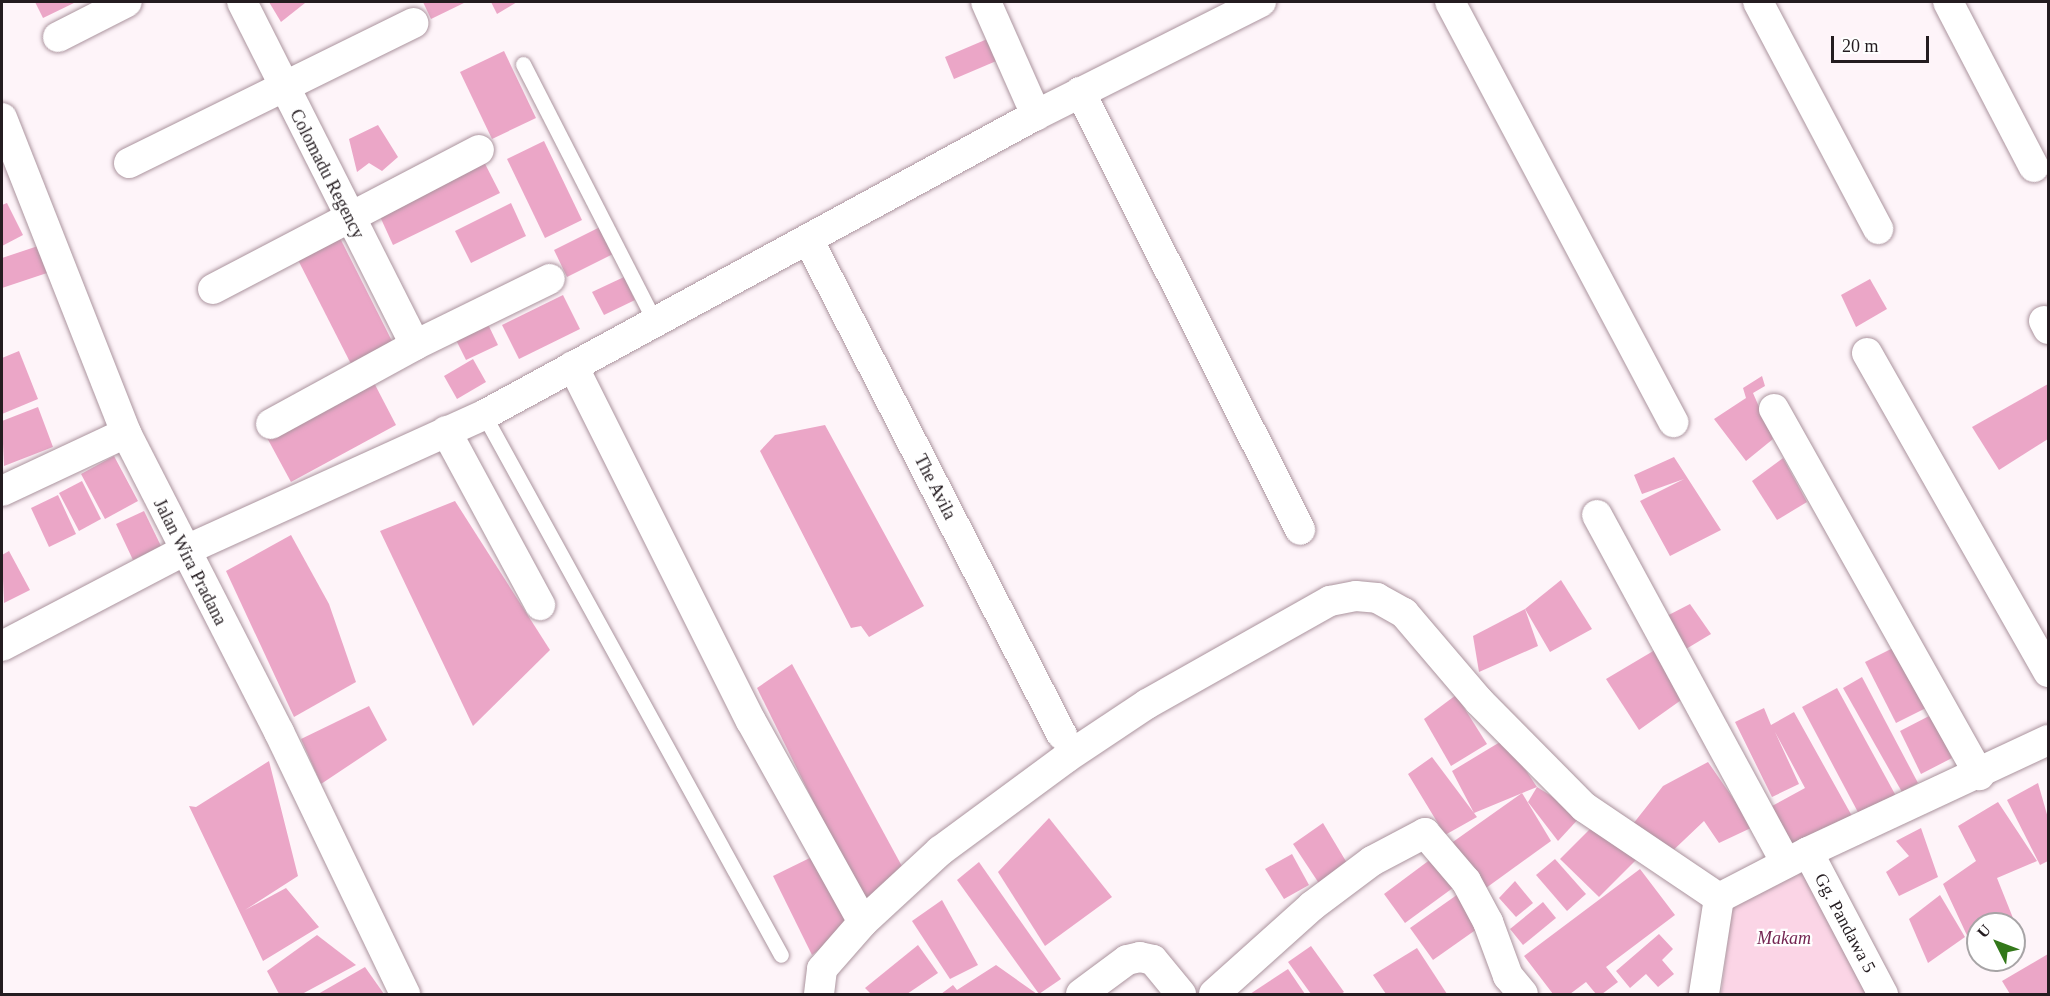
<!DOCTYPE html>
<style>
body{margin:0}
#map{position:relative;width:2050px;height:996px;overflow:hidden;background:#fef4f9;font-family:Georgia,serif}
div>[style]{position:absolute}
[style*='--x']{left:calc(var(--x)*1px);top:calc(var(--y)*1px);width:calc(var(--w)*1px);rotate:calc(var(--a)*1deg)}
.green>*{inset:0;background:#fbd5e6}
.building>*{inset:0;background:#eba6c7}
.roads{filter:drop-shadow(0 0 2px #ab949e) drop-shadow(0 0 2px #ab949e)}
.service>*{height:15px;margin:-7.5px;padding:0 7.5px;transform-origin:7.5px;border-radius:7.5px;background:#fff}
.minor>*{height:30px;margin:-15px;padding:0 15px;transform-origin:15px;border-radius:15px;background:#fff}
span{translate:-50% -50%;white-space:nowrap;text-align:center;line-height:1.15;-webkit-text-stroke:4.5px #fff;paint-order:stroke}
.street-label{font-size:18px;color:#241c20}
.park-label{font-size:18px;color:#742552;font-style:italic}
.frame{position:absolute;inset:0;border:3px solid #241c20;pointer-events:none}
.north{position:absolute;left:1966px;top:912px;width:60px;height:60px;box-sizing:border-box;background:#fff;border:2px solid #a7a4a6;border-radius:50%;rotate:312deg;font-size:16px;font-weight:700;line-height:24px;text-align:center;color:#241c20}
.north::after{content:'';display:block;margin:auto;width:21px;height:27px;background:#33781a;clip-path:polygon(50% 0,100% 100%,50% 72%,0 100%)}
.scale{position:absolute;left:1831px;top:36px;width:98px;height:27px;box-sizing:border-box;border:3px solid #241c20;border-top:0;padding-left:8px;font-size:18px;line-height:21px;white-space:nowrap;color:#241c20;-webkit-text-stroke:4px #fff;paint-order:stroke}
</style>
<div id="map">
<div class="green">
<div style="clip-path:polygon(1807px 863px,1878px 994px,1721px 994px,1733px 902px)"></div>
</div>
<div class="building">
<div style="clip-path:polygon(35px 2px,76px 2px,43px 18px)"></div>
<div style="clip-path:polygon(269px 2px,305px 2px,305px 3px,281px 22px)"></div>
<div style="clip-path:polygon(423px 2px,466px 2px,431px 19px)"></div>
<div style="clip-path:polygon(491px 2px,517px 2px,497px 14px)"></div>
<div style="clip-path:polygon(992px 37px,1001px 59px,954px 79px,945px 57px)"></div>
<div style="clip-path:polygon(504px 51px,536px 118px,492px 139px,460px 72px)"></div>
<div style="clip-path:polygon(378px 125px,398px 157px,382px 171px,369px 163px,357px 172px,349px 139px)"></div>
<div style="clip-path:polygon(544px 141px,582px 220px,545px 238px,507px 159px)"></div>
<div style="clip-path:polygon(482px 158px,500px 193px,393px 245px,377px 210px)"></div>
<div style="clip-path:polygon(7px 203px,23px 235px,2px 246px,2px 205px)"></div>
<div style="clip-path:polygon(511px 203px,526px 236px,471px 263px,455px 231px)"></div>
<div style="clip-path:polygon(600px 227px,613px 254px,567px 277px,554px 250px)"></div>
<div style="clip-path:polygon(339px 236px,393px 343px,351px 364px,297px 258px)"></div>
<div style="clip-path:polygon(38px 246px,47px 273px,2px 288px,2px 258px)"></div>
<div style="clip-path:polygon(624px 277px,635px 300px,604px 315px,592px 292px)"></div>
<div style="clip-path:polygon(1870px 279px,1887px 309px,1856px 327px,1841px 295px)"></div>
<div style="clip-path:polygon(563px 295px,580px 329px,519px 359px,502px 325px)"></div>
<div style="clip-path:polygon(484px 316px,498px 345px,466px 360px,452px 332px)"></div>
<div style="clip-path:polygon(19px 351px,38px 399px,2px 414px,2px 358px)"></div>
<div style="clip-path:polygon(473px 359px,486px 382px,457px 399px,444px 376px)"></div>
<div style="clip-path:polygon(1762px 376px,1765px 386px,1753px 393px,1773px 439px,1746px 461px,1714px 419px,1746px 398px,1743px 388px)"></div>
<div style="clip-path:polygon(371px 377px,396px 425px,291px 482px,265px 434px)"></div>
<div style="clip-path:polygon(2048px 384px,2048px 439px,1999px 470px,1972px 427px)"></div>
<div style="clip-path:polygon(38px 407px,53px 447px,4px 466px,2px 421px)"></div>
<div style="clip-path:polygon(825px 425px,924px 606px,869px 637px,861px 626px,851px 628px,760px 451px,775px 435px)"></div>
<div style="clip-path:polygon(114px 456px,138px 501px,105px 519px,81px 474px)"></div>
<div style="clip-path:polygon(1674px 457px,1721px 530px,1670px 556px,1640px 501px,1684px 479px,1642px 494px,1634px 475px)"></div>
<div style="clip-path:polygon(1783px 458px,1807px 502px,1777px 520px,1752px 481px)"></div>
<div style="clip-path:polygon(82px 481px,101px 519px,79px 531px,59px 493px)"></div>
<div style="clip-path:polygon(58px 495px,76px 534px,49px 547px,31px 508px)"></div>
<div style="clip-path:polygon(455px 501px,550px 650px,473px 726px,380px 531px)"></div>
<div style="clip-path:polygon(144px 511px,161px 546px,133px 560px,116px 524px)"></div>
<div style="clip-path:polygon(291px 535px,329px 604px,356px 682px,294px 717px,226px 571px)"></div>
<div style="clip-path:polygon(9px 551px,30px 590px,4px 603px,2px 555px)"></div>
<div style="clip-path:polygon(1561px 580px,1592px 629px,1550px 652px,1525px 609px)"></div>
<div style="clip-path:polygon(1690px 604px,1711px 634px,1676px 655px,1659px 620px)"></div>
<div style="clip-path:polygon(1525px 609px,1538px 646px,1479px 672px,1473px 636px)"></div>
<div style="clip-path:polygon(1897px 646px,1928px 707px,1896px 723px,1865px 662px)"></div>
<div style="clip-path:polygon(1660px 647px,1684px 698px,1639px 730px,1606px 679px)"></div>
<div style="clip-path:polygon(792px 664px,904px 870px,863px 902px,757px 688px)"></div>
<div style="clip-path:polygon(1862px 677px,1918px 783px,1902px 792px,1843px 688px)"></div>
<div style="clip-path:polygon(1837px 688px,1896px 796px,1860px 816px,1802px 707px)"></div>
<div style="clip-path:polygon(1456px 695px,1487px 744px,1451px 766px,1424px 719px)"></div>
<div style="clip-path:polygon(369px 706px,387px 740px,321px 784px,301px 739px)"></div>
<div style="clip-path:polygon(1764px 708px,1771px 725px,1794px 712px,1852px 816px,1794px 848px,1772px 806px,1805px 788px,1775px 732px,1799px 784px,1772px 797px,1735px 722px)"></div>
<div style="clip-path:polygon(1931px 715px,1952px 758px,1921px 774px,1900px 731px)"></div>
<div style="clip-path:polygon(1505px 739px,1537px 787px,1474px 813px,1477px 817px,1445px 835px,1408px 774px,1432px 757px,1474px 813px,1452px 771px)"></div>
<div style="clip-path:polygon(269px 761px,298px 876px,245px 910px,286px 888px,319px 927px,263px 961px,189px 806px,196px 807px)"></div>
<div style="clip-path:polygon(1708px 762px,1753px 827px,1719px 843px,1704px 821px,1664px 859px,1629px 829px,1663px 786px)"></div>
<div style="clip-path:polygon(2038px 783px,2048px 818px,2048px 861px,2040px 865px,2007px 800px)"></div>
<div style="clip-path:polygon(1537px 787px,1582px 815px,1558px 841px,1528px 802px)"></div>
<div style="clip-path:polygon(1522px 793px,1551px 841px,1486px 888px,1450px 844px)"></div>
<div style="clip-path:polygon(1998px 802px,2037px 861px,1997px 878px,2025px 948px,2014px 953px,2014px 924px,1978px 924px,1978px 959px,1943px 884px,1976px 861px,1958px 826px)"></div>
<div style="clip-path:polygon(1049px 818px,1112px 897px,1045px 946px,998px 872px)"></div>
<div style="clip-path:polygon(1598px 821px,1637px 859px,1599px 897px,1560px 859px)"></div>
<div style="clip-path:polygon(1323px 823px,1350px 868px,1322px 888px,1293px 844px)"></div>
<div style="clip-path:polygon(1921px 828px,1938px 877px,1899px 896px,1886px 872px,1909px 856px,1896px 841px)"></div>
<div style="clip-path:polygon(824px 851px,856px 921px,812px 955px,773px 876px)"></div>
<div style="clip-path:polygon(1439px 853px,1461px 882px,1405px 923px,1384px 894px)"></div>
<div style="clip-path:polygon(1292px 854px,1309px 885px,1284px 899px,1265px 869px)"></div>
<div style="clip-path:polygon(1555px 859px,1586px 894px,1567px 911px,1536px 875px)"></div>
<div style="clip-path:polygon(979px 862px,1061px 979px,1039px 994px,957px 880px)"></div>
<div style="clip-path:polygon(1640px 869px,1675px 915px,1606px 967px,1618px 982px,1602px 994px,1596px 994px,1586px 982px,1570px 994px,1553px 994px,1524px 956px)"></div>
<div style="clip-path:polygon(1515px 881px,1533px 903px,1516px 917px,1499px 898px)"></div>
<div style="clip-path:polygon(1461px 892px,1484px 924px,1433px 960px,1410px 928px)"></div>
<div style="clip-path:polygon(1940px 895px,1965px 937px,1928px 963px,1909px 919px)"></div>
<div style="clip-path:polygon(942px 900px,978px 965px,950px 979px,912px 921px)"></div>
<div style="clip-path:polygon(1543px 902px,1556px 918px,1523px 945px,1510px 929px)"></div>
<div style="clip-path:polygon(1659px 934px,1673px 949px,1662px 960px,1674px 974px,1658px 987px,1646px 974px,1630px 988px,1616px 971px)"></div>
<div style="clip-path:polygon(317px 935px,356px 965px,302px 994px,279px 994px,267px 971px)"></div>
<div style="clip-path:polygon(918px 945px,938px 973px,907px 994px,871px 994px,865px 988px)"></div>
<div style="clip-path:polygon(1311px 946px,1344px 992px,1341px 994px,1311px 994px,1288px 962px)"></div>
<div style="clip-path:polygon(1417px 948px,1447px 994px,1386px 994px,1373px 975px)"></div>
<div style="clip-path:polygon(2048px 954px,2048px 994px,2010px 994px,2002px 981px)"></div>
<div style="clip-path:polygon(996px 965px,1037px 994px,941px 994px,953px 985px,957px 990px)"></div>
<div style="clip-path:polygon(365px 967px,384px 994px,318px 994px)"></div>
<div style="clip-path:polygon(1288px 969px,1305px 994px,1250px 994px)"></div>
</div>
<div class="roads">
<div class="service">
<div style="--x:523;--y:64;--w:290;--a:62.9"></div>
<div style="--x:484;--y:415;--w:616;--a:61.19"></div>
</div>
<div class="minor">
<div style="--x:242;--y:2;--w:384;--a:63.2"></div>
<div style="--x:986;--y:2;--w:124;--a:66.1"></div>
<div style="--x:1450;--y:2;--w:476;--a:62"></div>
<div style="--x:1758;--y:2;--w:257;--a:62.1"></div>
<div style="--x:1948;--y:2;--w:186;--a:62.5"></div>
<div style="--x:58;--y:37;--w:77;--a:-26.9"></div>
<div style="--x:1080;--y:92;--w:490;--a:63.3"></div>
<div style="--x:2;--y:118;--w:339;--a:68.5"></div>
<div style="--x:126;--y:433;--w:336;--a:62.9"></div>
<div style="--x:279;--y:732;--w:291;--a:64.3"></div>
<div style="--x:129;--y:163;--w:317;--a:-26.2"></div>
<div style="--x:808;--y:239;--w:557;--a:62.88"></div>
<div style="--x:213;--y:289;--w:300;--a:-27.6"></div>
<div style="--x:2044;--y:321;--w:9;--a:63"></div>
<div style="--x:1867;--y:353;--w:367;--a:60.4"></div>
<div style="--x:573;--y:366;--w:397;--a:63.4"></div>
<div style="--x:751;--y:721;--w:230;--a:60.9"></div>
<div style="--x:1774;--y:409;--w:420;--a:60.7"></div>
<div style="--x:271;--y:424;--w:164;--a:-28.7"></div>
<div style="--x:415;--y:345;--w:150;--a:-26.1"></div>
<div style="--x:446;--y:431;--w:198;--a:61.6"></div>
<div style="--x:2;--y:491;--w:137;--a:-25.1"></div>
<div style="--x:1597;--y:515;--w:396;--a:61.5"></div>
<div style="--x:2;--y:646;--w:205;--a:-27.6"></div>
<div style="--x:184;--y:551;--w:329;--a:-24.4"></div>
<div style="--x:484;--y:415;--w:628;--a:-28.52"></div>
<div style="--x:1036;--y:115;--w:252;--a:-26.7"></div>
<div style="--x:1808;--y:852;--w:161;--a:62.2"></div>
<div style="--x:1719;--y:898;--w:100;--a:-27.3"></div>
<div style="--x:1808;--y:852;--w:265;--a:-25"></div>
<div style="--x:819;--y:994;--w:25;--a:-83"></div>
<div style="--x:822;--y:969;--w:62;--a:-48.9"></div>
<div style="--x:863;--y:922;--w:105;--a:-42.7"></div>
<div style="--x:940;--y:851;--w:157;--a:-36.4"></div>
<div style="--x:1066;--y:758;--w:97;--a:-33.7"></div>
<div style="--x:1147;--y:704;--w:210;--a:-29.4"></div>
<div style="--x:1330;--y:601;--w:26;--a:-11"></div>
<div style="--x:1356;--y:596;--w:21;--a:5"></div>
<div style="--x:1377;--y:598;--w:31;--a:29"></div>
<div style="--x:1404;--y:613;--w:116;--a:49.6"></div>
<div style="--x:1479;--y:701;--w:149;--a:45.3"></div>
<div style="--x:1584;--y:807;--w:163;--a:34"></div>
<div style="--x:1719;--y:898;--w:97;--a:98.9"></div>
<div style="--x:1081;--y:994;--w:57;--a:-36.5"></div>
<div style="--x:1127;--y:960;--w:13;--a:-13"></div>
<div style="--x:1140;--y:957;--w:13;--a:13"></div>
<div style="--x:1153;--y:960;--w:44;--a:50.5"></div>
<div style="--x:1214;--y:994;--w:132;--a:-41.9"></div>
<div style="--x:1312;--y:906;--w:75;--a:-36.9"></div>
<div style="--x:1372;--y:861;--w:60;--a:-27.8"></div>
<div style="--x:1425;--y:833;--w:63;--a:49.5"></div>
<div style="--x:1466;--y:881;--w:47;--a:61.8"></div>
<div style="--x:1488;--y:922;--w:58;--a:69.7"></div>
<div style="--x:1508;--y:976;--w:23;--a:50"></div>
</div>
</div>
<div class="street-label">
<span style="left:327px;top:174px;rotate:63deg">Colomadu Regency</span>
<span style="left:935px;top:487px;rotate:63deg">The Avila</span>
<span style="left:190px;top:562px;rotate:63deg">Jalan Wira Pradana</span>
<span style="left:1845px;top:923px;rotate:62deg">Gg. Pandawa 5</span>
</div>
<div class="park-label">
<span style="left:1784px;top:938px">Makam</span>
</div>
<div class="frame"></div>
<div class="north">U</div>
<div class="scale">20 m</div>
</div>
